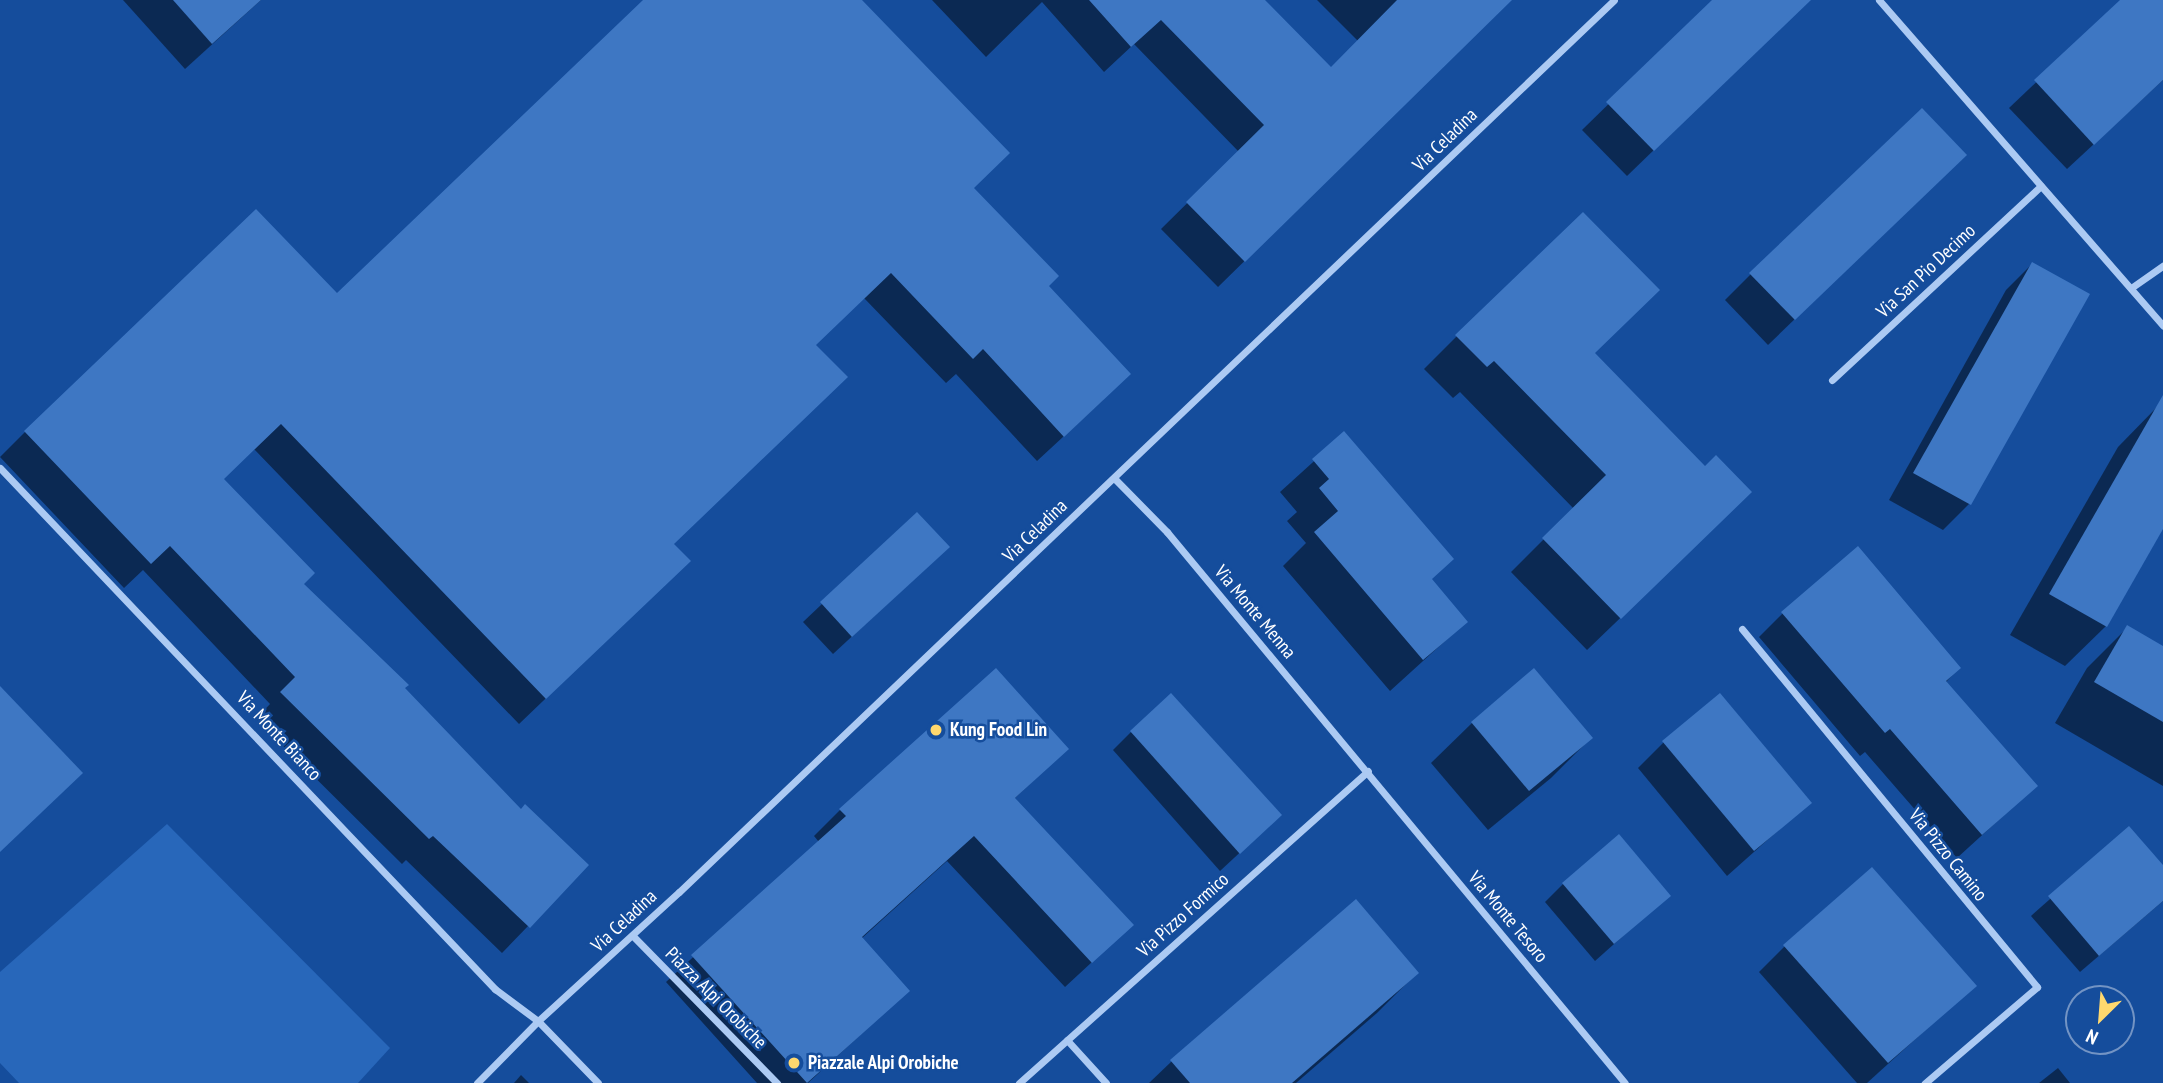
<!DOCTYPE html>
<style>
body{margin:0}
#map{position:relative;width:2163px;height:1083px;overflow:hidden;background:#154d9c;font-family:"PT Sans Narrow",sans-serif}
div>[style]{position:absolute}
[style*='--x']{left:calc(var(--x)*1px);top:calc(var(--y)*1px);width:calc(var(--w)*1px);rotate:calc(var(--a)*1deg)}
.green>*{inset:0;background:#2867ba}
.shadow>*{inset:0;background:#0007}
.building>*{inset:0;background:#3e77c3}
.minor>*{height:7px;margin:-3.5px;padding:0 3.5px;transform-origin:3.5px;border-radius:3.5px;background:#accaf3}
.dots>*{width:19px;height:19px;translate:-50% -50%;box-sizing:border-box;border:4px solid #154d9c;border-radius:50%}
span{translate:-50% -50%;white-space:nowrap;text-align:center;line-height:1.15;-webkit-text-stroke:5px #154d9c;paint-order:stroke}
.street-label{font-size:19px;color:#fff}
.poi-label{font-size:19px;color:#fff;font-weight:700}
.left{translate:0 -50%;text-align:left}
.north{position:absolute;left:2065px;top:985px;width:70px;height:70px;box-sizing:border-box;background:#154d9c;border:2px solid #7394c4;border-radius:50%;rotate:205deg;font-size:19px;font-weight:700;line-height:28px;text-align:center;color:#fff}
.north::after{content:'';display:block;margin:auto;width:24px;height:32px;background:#ffd86e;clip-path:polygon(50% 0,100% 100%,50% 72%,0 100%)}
</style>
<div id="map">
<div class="green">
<div style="clip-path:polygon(167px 824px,390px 1048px,358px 1083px,19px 1083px,0 1063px,0 972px)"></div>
</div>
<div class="shadow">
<div style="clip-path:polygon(123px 0,261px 0,185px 69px)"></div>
<div style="clip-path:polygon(646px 0,860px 0,972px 188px,1047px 286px,1103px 400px,1037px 461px,956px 374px,946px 383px,864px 298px,814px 345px,672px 545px,662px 587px,519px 724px,254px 449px,222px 479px,302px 584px,521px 811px,587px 865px,502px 953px,406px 860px,402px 864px,256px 719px,270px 704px,143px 570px,124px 588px,0 457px,25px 432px,337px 296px)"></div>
<div style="clip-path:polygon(932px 0,1263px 0,1330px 69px,1358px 41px,1317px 0,1511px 0,1218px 287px,1161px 229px,1239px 152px,1134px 44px,1104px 72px,1042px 2px,986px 57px)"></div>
<div style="clip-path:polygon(1715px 0,1809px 0,1627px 176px,1582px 130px)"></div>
<div style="clip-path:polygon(2123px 0,2163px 0,2163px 80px,2067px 169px,2009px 108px)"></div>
<div style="clip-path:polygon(1938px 181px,1768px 345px,1725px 300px,1751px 274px)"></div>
<div style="clip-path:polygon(2032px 264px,2087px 295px,1969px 504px,1943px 530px,1889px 500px,2006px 290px)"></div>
<div style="clip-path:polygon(1457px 336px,1593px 353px,1718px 524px,1587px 650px,1511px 572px,1574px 509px,1460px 392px,1453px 398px,1424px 369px)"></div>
<div style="clip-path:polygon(2158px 406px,2163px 409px,2163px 525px,2106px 626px,2065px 666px,2010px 635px,2118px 447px)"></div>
<div style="clip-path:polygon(1344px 434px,1430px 580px,1466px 622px,1390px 691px,1283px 566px,1306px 543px,1287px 521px,1297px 512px,1280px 492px)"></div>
<div style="clip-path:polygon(917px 514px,929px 565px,833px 654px,803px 622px)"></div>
<div style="clip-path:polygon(1783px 613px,1959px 668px,1945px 683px,2036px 786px,1957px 858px,1865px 752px,1860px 756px,1759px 637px)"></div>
<div style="clip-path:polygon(2128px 627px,2163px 648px,2163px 786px,2055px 723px,2087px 668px)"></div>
<div style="clip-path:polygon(996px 670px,1067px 749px,1014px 799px,1132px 925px,1065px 987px,947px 861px,861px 939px,908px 991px,808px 1083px,757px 1083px,666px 982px,819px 842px,814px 836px,840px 810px)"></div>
<div style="clip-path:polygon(1472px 723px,1591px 738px,1551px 778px,1488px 830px,1431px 763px)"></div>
<div style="clip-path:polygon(1131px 732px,1261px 833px,1220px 871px,1113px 750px)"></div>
<div style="clip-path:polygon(1664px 742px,1809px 803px,1727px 876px,1638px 768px)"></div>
<div style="clip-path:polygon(2129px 829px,2163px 868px,2163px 901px,2080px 972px,2031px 916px)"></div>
<div style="clip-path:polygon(1563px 884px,1669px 895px,1595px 961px,1545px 902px)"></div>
<div style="clip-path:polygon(1785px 946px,1974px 986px,1867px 1083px,1857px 1083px,1759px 972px)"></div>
<div style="clip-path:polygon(1417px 973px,1377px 1013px,1296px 1083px,1149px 1083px,1172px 1061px)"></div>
<div style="clip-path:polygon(2058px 1068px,2070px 1083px,2039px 1083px)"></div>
<div style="clip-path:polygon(521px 1075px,529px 1083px,514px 1083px)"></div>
</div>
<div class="building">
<div style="clip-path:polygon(173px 0,261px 0,212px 44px)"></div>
<div style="clip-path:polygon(643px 0,862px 0,1010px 153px,974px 188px,1059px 276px,1049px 286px,1131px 374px,1064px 437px,983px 349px,973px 359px,891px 273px,816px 345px,848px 377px,674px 544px,691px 561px,546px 699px,281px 424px,224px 479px,315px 573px,304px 584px,409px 685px,405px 688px,521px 809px,525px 804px,589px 865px,530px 928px,433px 836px,429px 839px,280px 692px,295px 677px,170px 546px,151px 564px,24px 431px,256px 209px,337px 293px)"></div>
<div style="clip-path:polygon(1089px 0,1265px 0,1331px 67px,1397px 0,1512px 0,1245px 262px,1186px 202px,1264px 125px,1161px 20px,1131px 47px)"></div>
<div style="clip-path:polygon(1712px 0,1811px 0,1654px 151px,1606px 102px)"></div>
<div style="clip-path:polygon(2120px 0,2163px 0,2163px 80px,2094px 145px,2034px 80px)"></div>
<div style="clip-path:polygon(1922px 108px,1967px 155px,1795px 320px,1749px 273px)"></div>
<div style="clip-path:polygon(1583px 212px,1660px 290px,1595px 353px,1705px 466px,1716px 455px,1752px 492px,1621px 619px,1542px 538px,1606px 475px,1494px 361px,1487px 367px,1455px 335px)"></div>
<div style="clip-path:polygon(2032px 262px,2090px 294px,1971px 505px,1913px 473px)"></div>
<div style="clip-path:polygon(2163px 395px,2163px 529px,2107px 627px,2049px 594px)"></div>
<div style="clip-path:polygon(1344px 431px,1454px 559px,1432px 579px,1468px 622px,1423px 660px,1314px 532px,1338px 511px,1319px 488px,1329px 479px,1312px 459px)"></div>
<div style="clip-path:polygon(917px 512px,950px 547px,852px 637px,820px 602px)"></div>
<div style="clip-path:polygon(1858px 546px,1961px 668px,1946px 681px,2038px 786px,1982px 835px,1890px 729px,1885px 733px,1781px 612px)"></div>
<div style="clip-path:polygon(2127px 625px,2163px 646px,2163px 722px,2094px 682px)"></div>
<div style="clip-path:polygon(996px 668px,1069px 749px,1015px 798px,1134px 925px,1092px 963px,974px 836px,862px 937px,910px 991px,807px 1083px,691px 955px,846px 816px,839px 809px)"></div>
<div style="clip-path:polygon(1534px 668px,1593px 738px,1529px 791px,1471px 722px)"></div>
<div style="clip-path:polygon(0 686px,83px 773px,0 852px)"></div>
<div style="clip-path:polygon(1171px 693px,1282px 815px,1240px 854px,1130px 731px)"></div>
<div style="clip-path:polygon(1720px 693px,1812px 803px,1754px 851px,1662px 741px)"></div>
<div style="clip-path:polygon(2129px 826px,2163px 865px,2163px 901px,2099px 956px,2048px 896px)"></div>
<div style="clip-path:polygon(1619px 834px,1671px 896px,1614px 944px,1562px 883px)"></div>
<div style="clip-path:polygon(1872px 867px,1977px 986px,1888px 1063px,1783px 945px)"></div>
<div style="clip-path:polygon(1356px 899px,1419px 973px,1292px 1083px,1190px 1083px,1170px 1060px)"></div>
</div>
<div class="minor">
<div style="--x:1879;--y:0;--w:432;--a:48.9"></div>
<div style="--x:2131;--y:288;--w:39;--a:-35"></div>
<div style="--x:1832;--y:380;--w:285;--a:-42.9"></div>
<div style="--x:0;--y:468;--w:719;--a:46.47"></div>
<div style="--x:495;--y:989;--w:54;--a:36.7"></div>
<div style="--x:538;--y:1021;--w:86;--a:45.9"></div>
<div style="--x:1114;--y:478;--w:76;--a:45.5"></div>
<div style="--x:1167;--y:532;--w:716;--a:50.27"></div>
<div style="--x:1742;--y:629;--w:464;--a:50.5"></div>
<div style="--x:2037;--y:987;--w:148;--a:139.4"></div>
<div style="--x:633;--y:936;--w:206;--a:45.6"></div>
<div style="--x:1067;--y:1040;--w:58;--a:47.8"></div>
<div style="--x:477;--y:1083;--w:87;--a:-45.5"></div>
<div style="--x:538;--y:1021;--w:191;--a:-42.5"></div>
<div style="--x:679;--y:892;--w:1292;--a:-43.65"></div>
<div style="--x:1019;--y:1083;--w:468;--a:-41.8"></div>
</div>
<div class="dots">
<div style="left:936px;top:730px;background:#ffd86e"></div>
<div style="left:794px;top:1063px;background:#ffd86e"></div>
</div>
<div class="street-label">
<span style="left:1445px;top:140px;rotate:-44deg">Via Celadina</span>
<span style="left:1926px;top:271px;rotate:-43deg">Via San Pio Decimo</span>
<span style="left:1035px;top:531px;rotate:-44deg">Via Celadina</span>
<span style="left:1255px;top:612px;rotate:50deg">Via Monte Menna</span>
<span style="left:279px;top:736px;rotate:47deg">Via Monte Bianco</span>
<span style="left:1948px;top:855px;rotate:51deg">Via Pizzo Camino</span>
<span style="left:1183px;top:915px;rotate:-42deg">Via Pizzo Formico</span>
<span style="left:1508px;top:917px;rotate:50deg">Via Monte Tesoro</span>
<span style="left:624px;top:921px;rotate:-43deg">Via Celadina</span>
<span style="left:716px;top:998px;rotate:45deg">Piazza Alpi Orobiche</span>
</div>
<div class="poi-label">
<span class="left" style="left:950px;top:730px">Kung Food Lin</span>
<span class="left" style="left:808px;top:1063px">Piazzale Alpi Orobiche</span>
</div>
<div class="north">N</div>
</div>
